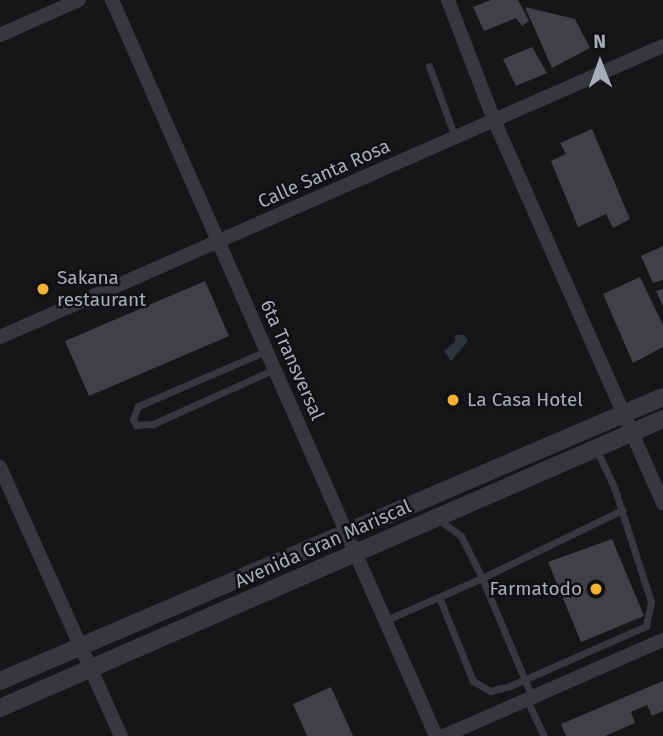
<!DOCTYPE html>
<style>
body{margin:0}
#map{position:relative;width:663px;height:736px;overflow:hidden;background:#161618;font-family:"Fira Sans",sans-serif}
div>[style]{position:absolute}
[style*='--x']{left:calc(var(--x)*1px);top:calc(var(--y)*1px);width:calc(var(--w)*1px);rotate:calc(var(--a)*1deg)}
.water>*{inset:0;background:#2c353c}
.building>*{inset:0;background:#404145}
.service>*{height:7px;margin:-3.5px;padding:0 3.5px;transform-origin:3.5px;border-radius:3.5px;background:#37383d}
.minor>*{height:14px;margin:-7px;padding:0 7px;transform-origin:7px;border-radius:7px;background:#37383d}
.tertiary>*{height:18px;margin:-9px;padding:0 9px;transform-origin:9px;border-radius:9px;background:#37383d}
.dots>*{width:19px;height:19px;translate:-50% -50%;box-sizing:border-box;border:4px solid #111113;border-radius:50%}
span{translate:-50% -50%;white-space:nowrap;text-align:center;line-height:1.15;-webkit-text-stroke:5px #111113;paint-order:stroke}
.street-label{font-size:19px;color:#a8adb8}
.poi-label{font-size:19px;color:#a8adb8}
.left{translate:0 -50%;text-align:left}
.right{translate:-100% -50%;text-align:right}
.north{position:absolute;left:565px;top:28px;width:70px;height:70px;-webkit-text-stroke:5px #111113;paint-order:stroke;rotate:359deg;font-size:19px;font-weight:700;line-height:28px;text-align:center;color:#a8adb8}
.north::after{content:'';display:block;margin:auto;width:24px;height:32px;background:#a8adb8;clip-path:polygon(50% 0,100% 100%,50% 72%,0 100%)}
</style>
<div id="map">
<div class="water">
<div style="clip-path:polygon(455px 335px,464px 335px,468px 341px,451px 361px,444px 351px,455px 342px)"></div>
</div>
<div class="building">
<div style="clip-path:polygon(491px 0,518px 0,529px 21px,522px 26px,516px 18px,484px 31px,473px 7px)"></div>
<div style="clip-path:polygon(525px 7px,575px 19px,590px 48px,552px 68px)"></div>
<div style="clip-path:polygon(532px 47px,547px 73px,516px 86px,503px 59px)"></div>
<div style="clip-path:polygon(592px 129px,630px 219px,613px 228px,606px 214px,578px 227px,551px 161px,566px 154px,560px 143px)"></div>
<div style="clip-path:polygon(663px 246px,663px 280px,653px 283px,641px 256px)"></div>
<div style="clip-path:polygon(640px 277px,663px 325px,663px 347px,633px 363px,603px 294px)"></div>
<div style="clip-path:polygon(205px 281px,229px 336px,89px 396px,65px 341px)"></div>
<div style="clip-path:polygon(663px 289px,663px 306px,656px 291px)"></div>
<div style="clip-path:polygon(612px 539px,644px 616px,581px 642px,548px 562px)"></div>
<div style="clip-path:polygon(663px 681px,663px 711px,652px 716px,647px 705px,631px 712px,635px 723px,605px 736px,566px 736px,561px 724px)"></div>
<div style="clip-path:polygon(331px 687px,353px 736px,307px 736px,293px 704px)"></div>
</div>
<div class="service">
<div style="--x:429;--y:66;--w:76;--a:69.9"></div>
<div style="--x:266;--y:351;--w:139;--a:156.7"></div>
<div style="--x:138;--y:406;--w:14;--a:111"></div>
<div style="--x:133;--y:419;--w:7;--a:63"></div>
<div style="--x:136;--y:425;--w:17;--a:-3"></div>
<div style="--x:153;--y:424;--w:134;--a:-24.3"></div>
<div style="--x:439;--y:597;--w:91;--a:68"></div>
<div style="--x:473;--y:681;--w:20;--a:30"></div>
<div style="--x:490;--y:691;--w:21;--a:-14"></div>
<div style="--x:510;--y:686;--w:149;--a:-23.8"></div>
<div style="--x:646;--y:626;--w:25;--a:-78"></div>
<div style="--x:651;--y:602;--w:121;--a:-107.8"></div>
<div style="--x:614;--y:487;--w:42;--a:-115.3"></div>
<div style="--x:386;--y:620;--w:105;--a:-23.6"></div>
<div style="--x:482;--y:578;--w:47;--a:-116.6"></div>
<div style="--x:461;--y:536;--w:29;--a:-144"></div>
<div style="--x:532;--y:697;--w:129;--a:-112.8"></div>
<div style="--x:482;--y:578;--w:156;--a:-25.9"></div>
<div style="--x:527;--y:700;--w:40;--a:65"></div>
</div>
<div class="minor">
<div style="--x:112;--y:0;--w:804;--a:66.24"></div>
<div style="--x:448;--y:0;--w:129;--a:69"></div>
<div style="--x:494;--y:120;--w:419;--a:66.2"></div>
<div style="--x:0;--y:35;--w:86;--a:-23.9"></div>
<div style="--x:0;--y:337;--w:724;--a:-23.7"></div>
<div style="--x:0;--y:467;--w:295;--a:65.8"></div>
<div style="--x:444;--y:736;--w:239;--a:-23.7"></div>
</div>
<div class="tertiary">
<div style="--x:0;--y:681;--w:721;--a:-23.19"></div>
<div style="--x:0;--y:708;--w:723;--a:-23.55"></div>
</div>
<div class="dots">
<div style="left:43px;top:289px;background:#f2b134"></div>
<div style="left:453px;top:400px;background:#f2b134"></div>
<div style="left:596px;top:589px;background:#f2b134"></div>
</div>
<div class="street-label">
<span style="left:324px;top:174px;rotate:-24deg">Calle Santa Rosa</span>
<span style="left:292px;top:360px;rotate:66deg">6ta Transversal</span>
<span style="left:323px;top:544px;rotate:-24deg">Avenida Gran Mariscal</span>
</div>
<div class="poi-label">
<span class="left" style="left:57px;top:289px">Sakana<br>restaurant</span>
<span class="left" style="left:467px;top:400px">La Casa Hotel</span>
<span class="right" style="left:582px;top:589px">Farmatodo</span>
</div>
<div class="north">N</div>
</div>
